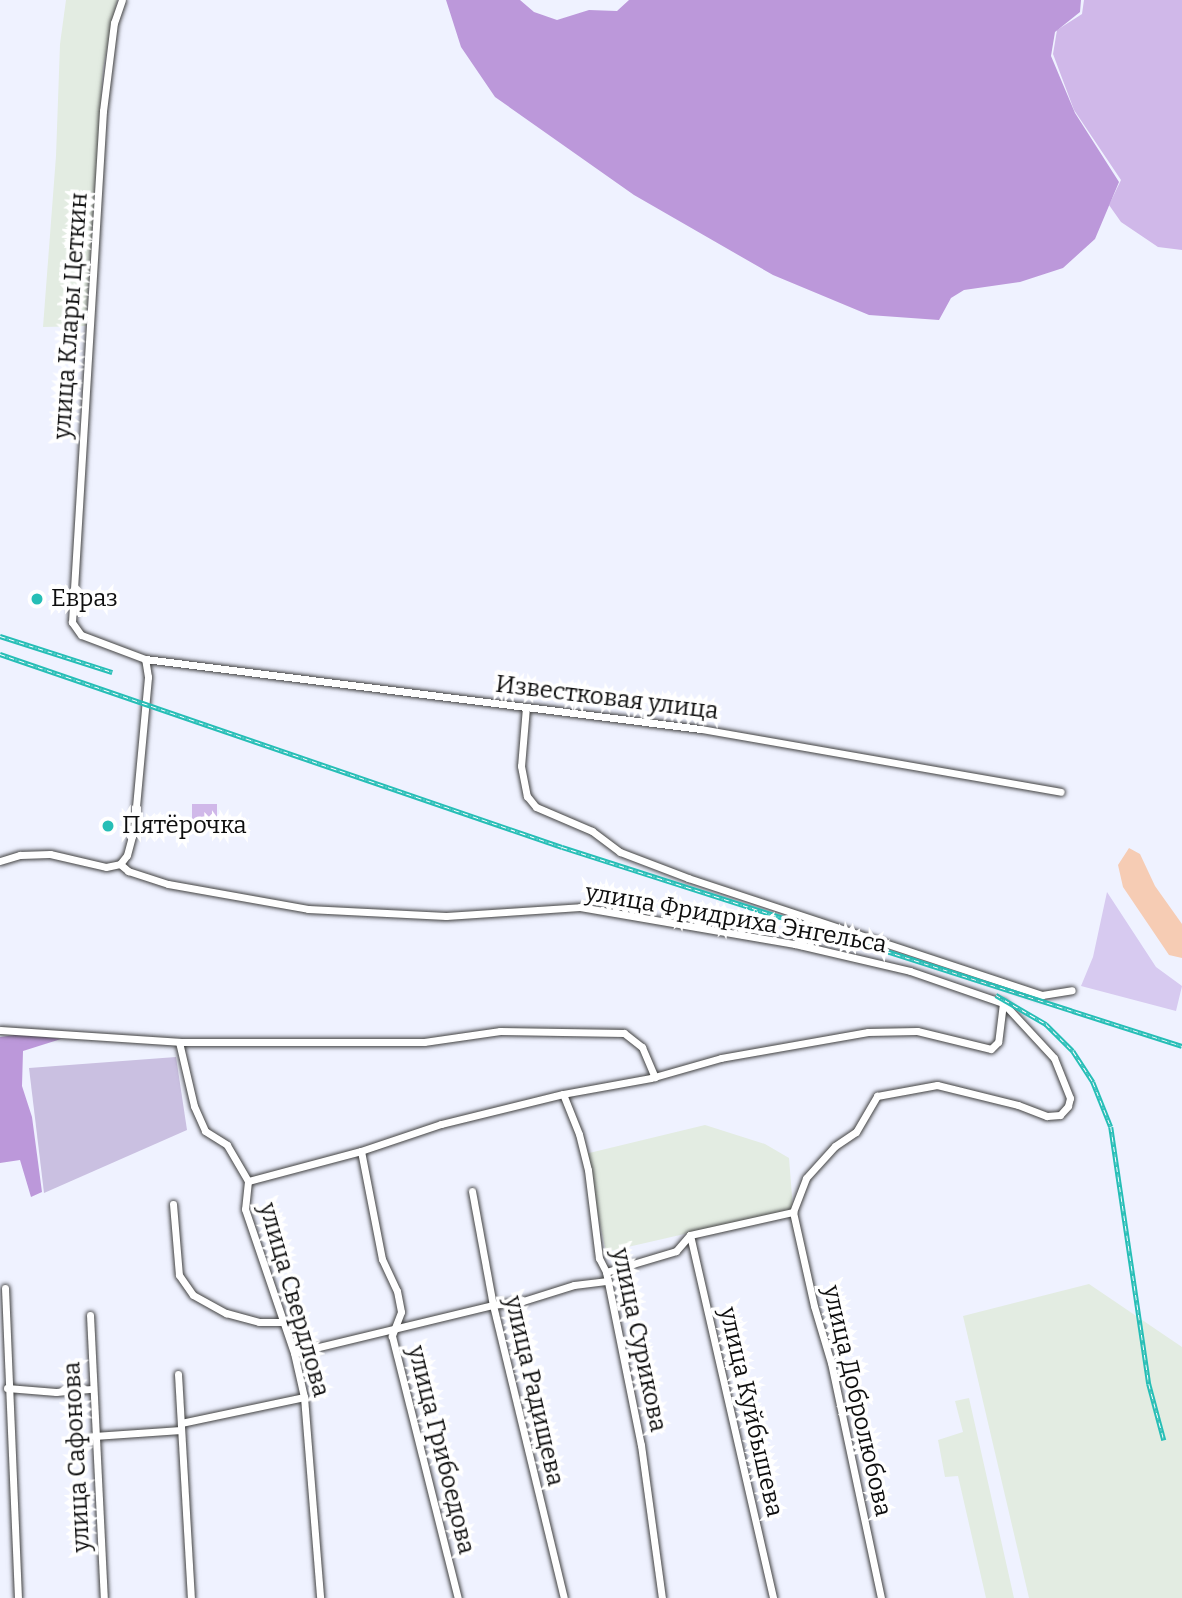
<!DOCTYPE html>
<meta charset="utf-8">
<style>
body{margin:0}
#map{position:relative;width:1182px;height:1598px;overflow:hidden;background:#eff2ff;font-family:Bitter,serif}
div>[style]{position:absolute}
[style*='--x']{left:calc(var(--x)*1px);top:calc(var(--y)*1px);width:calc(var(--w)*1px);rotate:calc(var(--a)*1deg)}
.industrial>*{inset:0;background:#e3ece2}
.green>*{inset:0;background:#d0b8e9}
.forest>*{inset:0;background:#bc98da}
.cemetery>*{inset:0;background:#cac0e1}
.pitch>*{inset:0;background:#d7caf0}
.water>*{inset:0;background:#f6ccb4}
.roads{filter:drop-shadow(0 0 2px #414141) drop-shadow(0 0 2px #414141)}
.minor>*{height:7px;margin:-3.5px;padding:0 3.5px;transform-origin:3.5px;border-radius:3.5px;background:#fff}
.rail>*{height:4.5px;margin-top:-2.25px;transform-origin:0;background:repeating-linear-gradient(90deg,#fff 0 5px,#26beb6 0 10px);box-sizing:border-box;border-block:2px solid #26beb6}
.dots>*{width:19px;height:19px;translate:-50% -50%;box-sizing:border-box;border:4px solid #fff;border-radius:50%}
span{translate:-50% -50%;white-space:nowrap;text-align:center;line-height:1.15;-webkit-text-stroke:7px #fff;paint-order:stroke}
.street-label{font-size:24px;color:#0e0e0e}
.poi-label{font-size:24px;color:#0e0e0e}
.left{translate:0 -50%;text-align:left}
</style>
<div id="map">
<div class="industrial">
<div style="clip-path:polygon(66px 0,117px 0,103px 68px,86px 326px,43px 327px,56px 156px,60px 44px)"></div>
<div style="clip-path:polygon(705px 1125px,765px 1144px,789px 1158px,793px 1209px,606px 1252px,585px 1154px)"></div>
<div style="clip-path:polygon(1089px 1284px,1182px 1347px,1182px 1598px,1029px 1598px,963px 1316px)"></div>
<div style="clip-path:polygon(969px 1398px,1014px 1598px,986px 1598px,958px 1476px,945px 1477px,938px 1440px,963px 1432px,955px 1401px)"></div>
</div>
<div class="green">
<div style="clip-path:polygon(1084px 0,1182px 0,1182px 250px,1158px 247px,1121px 222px,1109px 205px,1121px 180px,1074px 110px,1053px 54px,1057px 30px,1082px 14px)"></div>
<div style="clip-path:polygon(192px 804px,217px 804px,217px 817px,244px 817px,244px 830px,192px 830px)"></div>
</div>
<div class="forest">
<div style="clip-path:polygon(446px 0,520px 0,534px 12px,557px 20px,589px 10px,617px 11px,629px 0,1081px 0,1080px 12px,1055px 32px,1051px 56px,1075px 113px,1119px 182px,1095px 239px,1063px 268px,1020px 282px,964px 290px,951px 298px,939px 320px,869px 315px,773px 275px,634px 195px,495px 97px,461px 47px)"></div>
<div style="clip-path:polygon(22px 1034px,61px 1039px,23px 1051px,22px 1086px,32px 1117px,42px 1192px,31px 1197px,20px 1160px,0 1163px,0 1037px)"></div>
</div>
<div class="cemetery">
<div style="clip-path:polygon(176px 1057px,187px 1130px,44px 1193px,29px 1068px)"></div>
</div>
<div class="pitch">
<div style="clip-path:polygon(1107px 892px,1156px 967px,1182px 986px,1176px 1011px,1081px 986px,1093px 957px)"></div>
</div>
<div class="water">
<div style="clip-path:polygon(1129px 848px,1140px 854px,1155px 886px,1182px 924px,1182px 958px,1169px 955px,1123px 887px,1118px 865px)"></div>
</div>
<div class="roads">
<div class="minor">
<div style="--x:145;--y:659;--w:560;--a:7.18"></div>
<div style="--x:701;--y:729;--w:365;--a:9.9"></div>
<div style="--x:526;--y:707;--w:59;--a:94.8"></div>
<div style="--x:521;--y:766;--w:31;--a:79"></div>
<div style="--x:527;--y:796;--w:14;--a:51"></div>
<div style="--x:536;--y:807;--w:61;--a:23.2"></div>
<div style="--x:592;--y:831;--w:35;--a:37"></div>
<div style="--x:620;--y:852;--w:73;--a:20.9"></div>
<div style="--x:688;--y:878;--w:373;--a:18.3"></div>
<div style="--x:1042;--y:995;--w:30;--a:-9"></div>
<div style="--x:0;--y:861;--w:21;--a:-17"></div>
<div style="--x:20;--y:855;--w:30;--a:-2"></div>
<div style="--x:50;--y:854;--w:57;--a:13.1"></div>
<div style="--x:106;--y:867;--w:14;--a:-12"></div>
<div style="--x:120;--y:864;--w:11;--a:-52"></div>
<div style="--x:127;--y:855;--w:28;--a:-75"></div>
<div style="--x:134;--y:828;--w:152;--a:-84.7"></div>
<div style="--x:148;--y:677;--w:18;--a:-99"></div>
<div style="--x:145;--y:659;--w:68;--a:-159.4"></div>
<div style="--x:81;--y:635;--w:16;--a:-125"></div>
<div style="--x:72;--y:622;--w:512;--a:-86.53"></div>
<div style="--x:103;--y:111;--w:89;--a:-82.9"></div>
<div style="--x:114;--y:23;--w:24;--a:-71"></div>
<div style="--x:120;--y:864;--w:11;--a:41"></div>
<div style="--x:128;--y:871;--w:42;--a:18"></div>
<div style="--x:168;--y:884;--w:142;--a:10.1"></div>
<div style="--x:308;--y:909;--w:138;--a:2.9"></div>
<div style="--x:446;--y:916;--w:134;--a:-3.8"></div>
<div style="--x:580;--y:907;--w:218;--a:9.8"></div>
<div style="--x:795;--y:944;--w:118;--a:13.2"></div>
<div style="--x:910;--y:971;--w:98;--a:19"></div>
<div style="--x:1003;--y:1003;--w:39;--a:97"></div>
<div style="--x:998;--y:1042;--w:10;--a:135"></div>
<div style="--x:991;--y:1049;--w:76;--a:-166.3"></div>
<div style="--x:917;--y:1031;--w:49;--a:178.8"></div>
<div style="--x:868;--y:1032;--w:149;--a:170"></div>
<div style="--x:721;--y:1058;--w:73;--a:164.1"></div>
<div style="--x:651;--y:1078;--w:89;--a:169.7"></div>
<div style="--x:563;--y:1094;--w:126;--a:166.2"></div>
<div style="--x:441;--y:1124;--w:84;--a:161.4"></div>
<div style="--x:361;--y:1151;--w:117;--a:165.1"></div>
<div style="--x:0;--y:1030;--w:179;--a:3.8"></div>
<div style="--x:179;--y:1042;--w:66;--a:76.8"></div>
<div style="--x:194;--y:1106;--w:27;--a:66"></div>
<div style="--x:205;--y:1131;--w:26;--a:32"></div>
<div style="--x:227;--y:1145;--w:42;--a:59.7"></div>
<div style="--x:179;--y:1042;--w:245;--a:0"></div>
<div style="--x:424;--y:1042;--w:77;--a:-8.2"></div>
<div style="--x:500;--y:1031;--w:124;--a:0.9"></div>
<div style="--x:624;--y:1033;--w:23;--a:38"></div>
<div style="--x:642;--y:1047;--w:33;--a:67"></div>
<div style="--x:563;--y:1094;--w:43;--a:68.2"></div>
<div style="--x:579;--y:1134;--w:37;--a:76"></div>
<div style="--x:588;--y:1170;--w:89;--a:82.9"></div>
<div style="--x:599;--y:1258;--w:16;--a:63"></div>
<div style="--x:606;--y:1272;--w:177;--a:78.6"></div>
<div style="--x:641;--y:1445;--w:154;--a:82.2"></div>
<div style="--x:361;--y:1151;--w:110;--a:79"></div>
<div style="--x:382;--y:1259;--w:35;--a:65"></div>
<div style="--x:397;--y:1291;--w:21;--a:79"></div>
<div style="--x:401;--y:1312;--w:26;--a:111"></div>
<div style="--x:392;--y:1336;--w:270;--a:75.9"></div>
<div style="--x:248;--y:1181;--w:28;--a:96"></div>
<div style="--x:245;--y:1209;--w:152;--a:71.2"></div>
<div style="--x:294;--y:1353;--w:45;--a:77.2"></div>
<div style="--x:304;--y:1397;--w:202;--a:85.4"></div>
<div style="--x:472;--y:1191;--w:116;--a:79.6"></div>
<div style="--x:493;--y:1305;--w:301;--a:76.4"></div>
<div style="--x:173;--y:1204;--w:71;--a:85.2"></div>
<div style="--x:179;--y:1275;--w:24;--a:55"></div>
<div style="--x:193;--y:1295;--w:38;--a:29"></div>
<div style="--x:226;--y:1313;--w:34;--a:15"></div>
<div style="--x:259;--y:1322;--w:25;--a:0"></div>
<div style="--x:690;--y:1235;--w:372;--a:77.1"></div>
<div style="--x:606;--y:1272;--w:73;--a:-16.7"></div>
<div style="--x:676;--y:1251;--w:21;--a:-49"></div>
<div style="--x:690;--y:1235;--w:106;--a:-12.6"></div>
<div style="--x:5;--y:1288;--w:310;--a:87.6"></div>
<div style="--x:90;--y:1315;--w:283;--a:87.2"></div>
<div style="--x:294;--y:1353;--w:205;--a:-13.6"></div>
<div style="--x:493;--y:1305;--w:30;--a:-8"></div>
<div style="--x:523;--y:1301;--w:53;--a:-17.4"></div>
<div style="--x:574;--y:1285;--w:34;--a:-7"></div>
<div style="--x:178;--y:1374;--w:224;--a:86.7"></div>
<div style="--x:7;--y:1388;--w:49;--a:4.7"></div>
<div style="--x:56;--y:1392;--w:36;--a:-5"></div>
<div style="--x:181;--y:1423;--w:126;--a:-11.9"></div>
<div style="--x:94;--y:1436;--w:87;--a:-3.9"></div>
<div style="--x:881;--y:1598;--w:240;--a:-102"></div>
<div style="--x:831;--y:1363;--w:59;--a:-106.6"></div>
<div style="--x:814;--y:1306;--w:96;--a:-102.6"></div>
<div style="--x:793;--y:1212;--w:36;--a:-69"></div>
<div style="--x:806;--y:1178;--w:43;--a:-47.8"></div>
<div style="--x:835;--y:1146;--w:25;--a:-34"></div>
<div style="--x:856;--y:1132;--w:42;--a:-59.7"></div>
<div style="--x:877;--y:1096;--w:61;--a:-10.4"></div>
<div style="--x:937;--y:1085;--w:83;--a:13.9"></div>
<div style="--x:1018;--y:1105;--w:31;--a:21"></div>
<div style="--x:1047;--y:1116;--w:13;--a:-4"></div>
<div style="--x:1060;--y:1115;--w:12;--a:-48"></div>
<div style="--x:1068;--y:1106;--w:8;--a:-76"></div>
<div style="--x:1070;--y:1098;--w:43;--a:-111.8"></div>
<div style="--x:1054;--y:1058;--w:75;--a:-132.8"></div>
</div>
</div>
<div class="rail">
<div style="--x:0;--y:636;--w:118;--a:17.8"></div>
<div style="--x:0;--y:654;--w:594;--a:18.95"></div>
<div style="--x:562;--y:847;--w:651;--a:17.79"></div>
<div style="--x:996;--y:995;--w:58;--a:30.1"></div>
<div style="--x:1046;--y:1024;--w:38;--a:45"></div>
<div style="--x:1073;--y:1051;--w:37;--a:57"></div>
<div style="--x:1093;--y:1082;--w:48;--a:68.2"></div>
<div style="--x:1111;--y:1127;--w:260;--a:81.6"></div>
<div style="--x:1149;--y:1384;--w:58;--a:75"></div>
</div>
<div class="dots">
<div style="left:37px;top:599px;background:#26beb6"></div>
<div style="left:108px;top:826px;background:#26beb6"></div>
</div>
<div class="street-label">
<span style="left:71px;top:316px;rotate:-86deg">улица Клары Цеткин</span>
<span style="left:607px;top:698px;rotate:7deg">Известковая улица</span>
<span style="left:736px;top:919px;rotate:10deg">улица Фридриха Энгельса</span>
<span style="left:294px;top:1300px;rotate:74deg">улица Свердлова</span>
<span style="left:639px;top:1340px;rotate:78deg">улица Сурикова</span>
<span style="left:534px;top:1391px;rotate:77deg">улица Радищева</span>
<span style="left:857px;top:1401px;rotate:77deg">улица Добролюбова</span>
<span style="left:751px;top:1412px;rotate:77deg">улица Куйбышева</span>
<span style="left:441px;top:1450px;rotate:76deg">улица Грибоедова</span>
<span style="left:77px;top:1457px;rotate:-93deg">улица Сафонова</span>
</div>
<div class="poi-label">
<span class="left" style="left:51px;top:599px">Евраз</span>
<span class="left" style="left:122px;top:826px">Пятёрочка</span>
</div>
</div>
